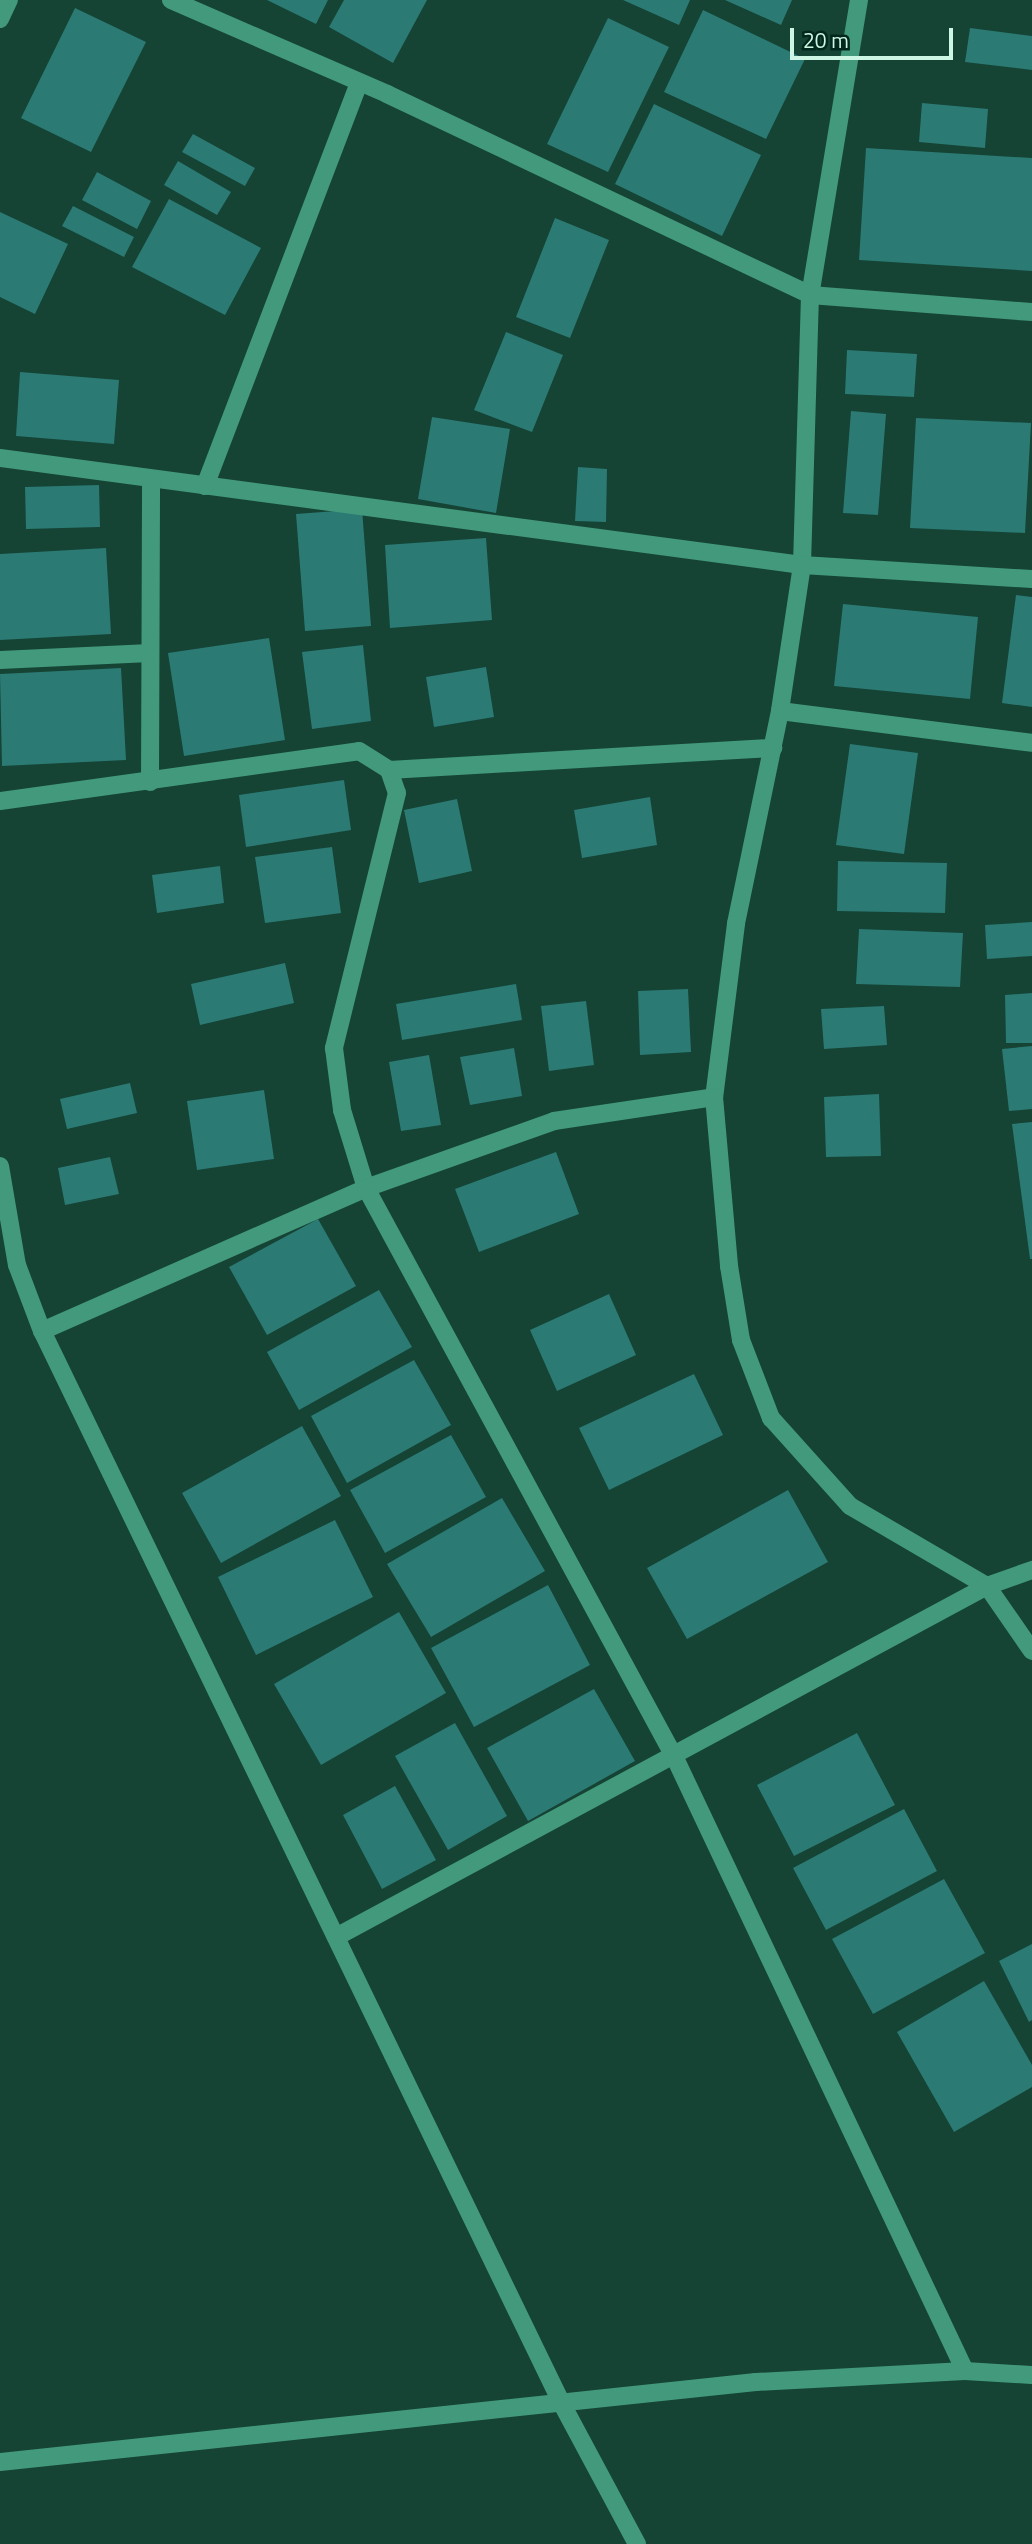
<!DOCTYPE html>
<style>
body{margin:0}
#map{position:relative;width:1032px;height:2544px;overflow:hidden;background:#154334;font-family:"Titillium Web",sans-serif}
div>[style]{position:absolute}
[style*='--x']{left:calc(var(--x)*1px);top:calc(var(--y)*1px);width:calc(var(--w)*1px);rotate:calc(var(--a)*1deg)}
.building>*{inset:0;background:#2b7a74}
.street>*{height:18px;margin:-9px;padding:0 9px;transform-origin:9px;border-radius:9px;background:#42997c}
span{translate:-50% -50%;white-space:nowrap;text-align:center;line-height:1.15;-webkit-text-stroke:5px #02281d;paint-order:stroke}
.scale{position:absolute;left:790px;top:28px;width:163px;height:32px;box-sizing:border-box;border:4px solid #cdf6e5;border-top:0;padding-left:9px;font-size:21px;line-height:24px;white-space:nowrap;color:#cdf6e5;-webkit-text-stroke:5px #02281d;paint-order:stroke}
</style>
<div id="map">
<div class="building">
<div style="clip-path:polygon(267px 0,328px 0,316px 24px)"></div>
<div style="clip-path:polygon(344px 0,427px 0,393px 63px,329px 27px)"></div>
<div style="clip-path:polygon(623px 0,690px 0,679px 25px)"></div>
<div style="clip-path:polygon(725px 0,792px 0,781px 25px)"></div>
<div style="clip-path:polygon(75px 8px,146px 42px,91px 152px,21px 118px)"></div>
<div style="clip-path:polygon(703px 10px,805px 59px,766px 139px,664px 92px)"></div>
<div style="clip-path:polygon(608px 18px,669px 47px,608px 172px,547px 144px)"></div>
<div style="clip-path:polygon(970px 28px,1032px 36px,1032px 70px,965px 62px)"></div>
<div style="clip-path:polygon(922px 103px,988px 109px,985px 148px,919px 142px)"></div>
<div style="clip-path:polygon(654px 104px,761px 155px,722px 236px,615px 184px)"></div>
<div style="clip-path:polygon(193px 134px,255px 168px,245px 186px,182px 152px)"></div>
<div style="clip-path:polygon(866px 148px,1032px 158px,1032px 271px,859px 260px)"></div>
<div style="clip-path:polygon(178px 161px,231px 192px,217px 215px,164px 185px)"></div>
<div style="clip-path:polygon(97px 172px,151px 201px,137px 229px,82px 200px)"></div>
<div style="clip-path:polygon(169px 199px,261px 248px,225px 315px,132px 267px)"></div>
<div style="clip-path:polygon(73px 206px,134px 237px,124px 257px,62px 226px)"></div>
<div style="clip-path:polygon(0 212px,68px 244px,35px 314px,0 297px)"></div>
<div style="clip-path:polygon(555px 218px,609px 240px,570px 338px,516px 317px)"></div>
<div style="clip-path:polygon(506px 332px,563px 355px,532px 432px,474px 410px)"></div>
<div style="clip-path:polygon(847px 350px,917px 354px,914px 397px,845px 394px)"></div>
<div style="clip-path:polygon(20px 372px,119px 380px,114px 444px,16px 436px)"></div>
<div style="clip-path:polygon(851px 411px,886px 414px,878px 515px,843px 513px)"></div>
<div style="clip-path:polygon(432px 417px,510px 429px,496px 513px,418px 499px)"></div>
<div style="clip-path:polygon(916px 418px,1031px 423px,1025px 533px,910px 528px)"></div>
<div style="clip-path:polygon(578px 467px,607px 469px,606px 522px,575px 521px)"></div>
<div style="clip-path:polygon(99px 485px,100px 527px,26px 529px,25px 487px)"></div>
<div style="clip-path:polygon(362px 509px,371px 626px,305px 631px,296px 514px)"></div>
<div style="clip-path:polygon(486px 538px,492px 620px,390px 628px,385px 545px)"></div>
<div style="clip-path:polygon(106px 548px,111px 634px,0 640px,0 554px)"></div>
<div style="clip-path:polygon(1016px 595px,1032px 597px,1032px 707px,1002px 703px)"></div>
<div style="clip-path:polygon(843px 604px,978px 617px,970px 699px,834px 686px)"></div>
<div style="clip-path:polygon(269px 638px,285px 740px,184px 756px,168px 653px)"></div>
<div style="clip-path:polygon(363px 645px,371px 721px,312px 729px,302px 652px)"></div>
<div style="clip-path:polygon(486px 667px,494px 717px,434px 727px,426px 677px)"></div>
<div style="clip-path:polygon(121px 668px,126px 760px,2px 766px,0 674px)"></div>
<div style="clip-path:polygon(850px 744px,918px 753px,904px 854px,836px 845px)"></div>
<div style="clip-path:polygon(344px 780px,351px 830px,246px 847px,239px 795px)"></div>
<div style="clip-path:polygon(650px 797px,657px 845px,582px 858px,574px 810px)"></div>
<div style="clip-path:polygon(457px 799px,472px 871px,419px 883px,404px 810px)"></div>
<div style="clip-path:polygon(332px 847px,341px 913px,265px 923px,255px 857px)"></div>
<div style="clip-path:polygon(838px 861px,947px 863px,945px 913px,837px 911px)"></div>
<div style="clip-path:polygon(220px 866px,224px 903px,157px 913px,152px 875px)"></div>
<div style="clip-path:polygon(1032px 922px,1032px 956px,987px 959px,985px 925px)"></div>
<div style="clip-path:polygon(859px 929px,963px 933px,960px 987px,856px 984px)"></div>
<div style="clip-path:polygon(285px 963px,294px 1003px,200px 1025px,191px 984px)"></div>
<div style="clip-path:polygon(516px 984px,522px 1020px,402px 1040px,396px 1004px)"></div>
<div style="clip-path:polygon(688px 989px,691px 1052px,640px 1055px,638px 991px)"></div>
<div style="clip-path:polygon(1032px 993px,1032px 1043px,1006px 1043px,1005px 995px)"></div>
<div style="clip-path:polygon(586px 1001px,594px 1065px,549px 1071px,541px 1006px)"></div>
<div style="clip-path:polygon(884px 1006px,887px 1045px,824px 1049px,821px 1009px)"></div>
<div style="clip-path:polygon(1032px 1046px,1032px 1109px,1009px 1111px,1002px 1049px)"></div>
<div style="clip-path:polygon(514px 1048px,522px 1096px,470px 1105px,460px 1057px)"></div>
<div style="clip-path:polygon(429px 1055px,441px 1125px,401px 1131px,389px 1062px)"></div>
<div style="clip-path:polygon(130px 1083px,137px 1113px,67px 1129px,60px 1099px)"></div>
<div style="clip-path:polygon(264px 1090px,274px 1159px,197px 1170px,187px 1101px)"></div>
<div style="clip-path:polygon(879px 1094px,881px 1156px,826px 1157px,824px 1097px)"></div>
<div style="clip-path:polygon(1032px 1122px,1032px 1259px,1030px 1259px,1012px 1124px)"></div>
<div style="clip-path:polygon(556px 1152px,579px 1214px,479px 1252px,455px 1189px)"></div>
<div style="clip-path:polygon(110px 1157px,119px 1194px,65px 1205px,58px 1168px)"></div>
<div style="clip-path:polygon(318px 1219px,356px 1286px,267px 1335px,229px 1267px)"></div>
<div style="clip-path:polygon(379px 1290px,412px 1347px,299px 1410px,267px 1352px)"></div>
<div style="clip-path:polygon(609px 1294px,636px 1355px,557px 1391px,530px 1330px)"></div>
<div style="clip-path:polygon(414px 1360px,451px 1425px,347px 1483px,311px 1416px)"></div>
<div style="clip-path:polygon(694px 1374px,723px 1435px,609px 1490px,579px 1428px)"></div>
<div style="clip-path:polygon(302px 1426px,341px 1496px,221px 1563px,182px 1493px)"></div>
<div style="clip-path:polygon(451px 1435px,486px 1497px,385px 1553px,350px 1490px)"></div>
<div style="clip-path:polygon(788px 1490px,828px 1562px,687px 1639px,647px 1568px)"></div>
<div style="clip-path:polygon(502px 1498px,545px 1571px,431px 1637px,387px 1564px)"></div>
<div style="clip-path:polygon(335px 1520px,373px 1597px,256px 1655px,218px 1577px)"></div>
<div style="clip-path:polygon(548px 1585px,590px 1665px,474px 1727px,431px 1648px)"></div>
<div style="clip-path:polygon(399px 1612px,446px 1693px,321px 1765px,274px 1684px)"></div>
<div style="clip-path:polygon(594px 1689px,635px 1761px,528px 1821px,487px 1748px)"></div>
<div style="clip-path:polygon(455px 1723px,507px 1816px,448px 1850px,395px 1756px)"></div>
<div style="clip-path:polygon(857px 1733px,895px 1805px,794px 1856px,757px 1785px)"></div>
<div style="clip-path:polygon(395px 1786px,436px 1860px,382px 1889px,343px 1815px)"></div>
<div style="clip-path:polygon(904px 1809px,937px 1871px,826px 1930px,793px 1868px)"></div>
<div style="clip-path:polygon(944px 1879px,985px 1953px,873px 2014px,832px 1939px)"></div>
<div style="clip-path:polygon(1032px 1944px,1032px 2020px,1029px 2022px,999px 1961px)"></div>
<div style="clip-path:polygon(984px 1981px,1032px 2065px,1032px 2087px,954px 2132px,897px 2032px)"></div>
</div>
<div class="street">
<div style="--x:171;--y:0;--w:236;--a:23.5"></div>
<div style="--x:387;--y:94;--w:468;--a:25.4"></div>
<div style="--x:810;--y:295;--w:223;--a:4.4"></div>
<div style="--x:859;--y:0;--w:299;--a:99.4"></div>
<div style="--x:810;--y:295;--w:270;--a:91.7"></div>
<div style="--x:802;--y:565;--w:148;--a:98.6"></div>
<div style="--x:780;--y:711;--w:217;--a:101.7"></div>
<div style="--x:736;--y:924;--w:174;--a:97.2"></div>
<div style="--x:714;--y:1097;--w:170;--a:84.9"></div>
<div style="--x:729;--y:1266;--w:75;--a:80.8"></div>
<div style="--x:741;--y:1340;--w:84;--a:69"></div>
<div style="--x:771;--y:1418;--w:118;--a:48.1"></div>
<div style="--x:850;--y:1506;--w:159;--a:30.3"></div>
<div style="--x:987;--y:1586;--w:79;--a:55.3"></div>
<div style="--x:0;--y:19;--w:21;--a:-65"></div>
<div style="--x:0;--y:458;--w:809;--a:7.6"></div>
<div style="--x:802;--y:565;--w:230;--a:3.5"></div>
<div style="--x:205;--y:486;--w:432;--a:-69.1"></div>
<div style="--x:0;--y:660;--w:150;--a:-2.7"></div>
<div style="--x:780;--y:711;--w:254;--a:7.2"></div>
<div style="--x:389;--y:770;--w:385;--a:-3.3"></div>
<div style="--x:150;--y:782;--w:303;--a:-89.8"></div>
<div style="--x:0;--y:801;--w:362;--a:-7.9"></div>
<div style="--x:359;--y:751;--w:36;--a:32"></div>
<div style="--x:389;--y:770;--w:24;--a:71"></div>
<div style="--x:397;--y:793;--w:263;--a:103.9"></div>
<div style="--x:334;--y:1048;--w:63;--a:82.6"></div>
<div style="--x:342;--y:1110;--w:82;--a:72.9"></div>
<div style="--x:366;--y:1188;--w:200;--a:-19.6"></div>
<div style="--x:554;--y:1121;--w:162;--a:-8.5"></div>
<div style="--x:0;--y:1166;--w:100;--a:80.3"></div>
<div style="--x:17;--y:1265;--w:71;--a:69.3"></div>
<div style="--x:336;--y:1937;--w:740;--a:-28.33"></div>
<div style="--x:987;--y:1586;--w:48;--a:-19.6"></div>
<div style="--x:0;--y:2462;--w:760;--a:-6.04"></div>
<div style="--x:756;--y:2382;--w:209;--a:-3"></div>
<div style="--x:965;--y:2371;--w:67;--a:3.4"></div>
<div style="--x:637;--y:2544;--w:161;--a:-118.2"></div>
<div style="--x:561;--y:2402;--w:1190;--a:-115.85"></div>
<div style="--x:42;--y:1331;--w:354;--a:-23.8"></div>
<div style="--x:366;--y:1188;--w:648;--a:61.54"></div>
<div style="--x:675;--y:1758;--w:678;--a:64.68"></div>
</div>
<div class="scale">20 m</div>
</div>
